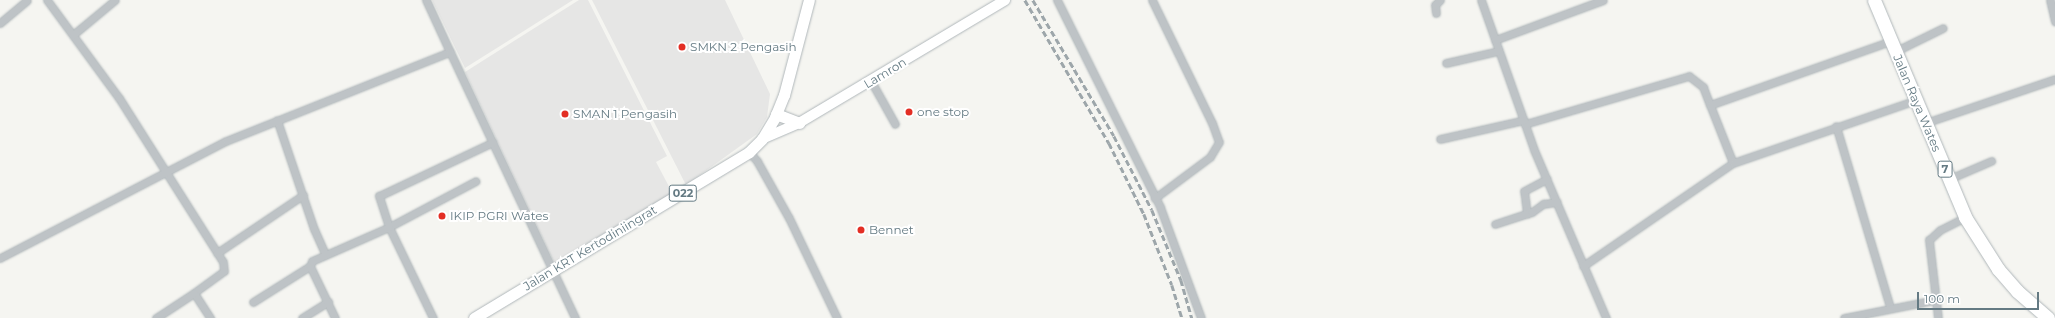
<!DOCTYPE html>
<style>
body{margin:0}
#map{position:relative;width:2055px;height:318px;overflow:hidden;background:#f5f5f1;font-family:Montserrat,sans-serif}
div>[style]{position:absolute}
[style*='--x']{left:calc(var(--x)*1px);top:calc(var(--y)*1px);width:calc(var(--w)*1px);rotate:calc(var(--a)*1deg)}
.built>*{inset:0;background:#e6e6e5}
.roads{filter:drop-shadow(0 0 1px #b0b7ba) drop-shadow(0 0 1px #b0b7ba)}
.street>*{height:7px;margin:-3.5px;padding:0 3.5px;transform-origin:3.5px;border-radius:3.5px;background:#bec3c6}
.secondary>*{height:10px;margin:-5px;padding:0 5px;transform-origin:5px;border-radius:5px;background:#fff}
.primary>*{height:11px;margin:-5.5px;padding:0 5.5px;transform-origin:5.5px;border-radius:5.5px;background:#fff}
.highway>*{height:13px;margin:-6.5px;padding:0 6.5px;transform-origin:6.5px;border-radius:6.5px;background:#fff}
.rail>*{height:2.5px;margin-top:-1.25px;transform-origin:0;background:repeating-linear-gradient(90deg,#9da6aa 0 6px,transparent 0 9px)}
.dots>*{width:11px;height:11px;translate:-50% -50%;box-sizing:border-box;border:2px solid #fff;border-radius:50%}
span{translate:-50% -50%;white-space:nowrap;text-align:center;line-height:1.15;-webkit-text-stroke:4px #fff;paint-order:stroke}
.shield-label span{padding:1px 3px;background:#fff;border:1px solid;border-radius:3px;-webkit-text-stroke-width:0}
.shield-label{font-size:11px;color:#647a83;font-weight:700}
.poi-label{font-size:12px;color:#647a83}
.left{translate:0 -50%;text-align:left}
.street-label{font-size:12px;color:#647a83}
.scale{position:absolute;left:1917px;top:292px;width:122px;height:18px;box-sizing:border-box;border:2px solid #647a83;border-top:0;padding-left:5px;font-size:12px;line-height:14px;white-space:nowrap;color:#647a83;-webkit-text-stroke:3px #fff;paint-order:stroke}
</style>
<div id="map">
<div class="built">
<div style="clip-path:polygon(432px 0,573px 0,465px 68px)"></div>
<div style="clip-path:polygon(579px 0,588px 0,667px 156px,656px 162px,673px 194px,554px 262px,465px 72px)"></div>
<div style="clip-path:polygon(592px 0,725px 0,770px 94px,767px 117px,757px 134px,686px 185px)"></div>
</div>
<div class="roads">
<div class="street">
<div style="--x:47;--y:0;--w:122;--a:53.7"></div>
<div style="--x:119;--y:98;--w:194;--a:57.6"></div>
<div style="--x:223;--y:262;--w:9;--a:84"></div>
<div style="--x:224;--y:271;--w:37;--a:144"></div>
<div style="--x:194;--y:293;--w:30;--a:57"></div>
<div style="--x:426;--y:0;--w:57;--a:65.2"></div>
<div style="--x:1057;--y:0;--w:231;--a:63.5"></div>
<div style="--x:1160;--y:207;--w:118;--a:69.7"></div>
<div style="--x:1152;--y:0;--w:137;--a:64"></div>
<div style="--x:1212;--y:123;--w:20;--a:70"></div>
<div style="--x:1219;--y:142;--w:17;--a:121"></div>
<div style="--x:1210;--y:157;--w:69;--a:143.3"></div>
<div style="--x:1481;--y:0;--w:159;--a:70.5"></div>
<div style="--x:1534;--y:150;--w:183;--a:66.8"></div>
<div style="--x:2050;--y:0;--w:22;--a:77"></div>
<div style="--x:1436;--y:13;--w:8;--a:-97"></div>
<div style="--x:1435;--y:5;--w:7;--a:-45"></div>
<div style="--x:0;--y:23;--w:35;--a:-40"></div>
<div style="--x:74;--y:34;--w:53;--a:-39.7"></div>
<div style="--x:1495;--y:40;--w:115;--a:-20.3"></div>
<div style="--x:1896;--y:51;--w:52;--a:-26.1"></div>
<div style="--x:1446;--y:63;--w:53;--a:-13"></div>
<div style="--x:871;--y:81;--w:49;--a:60.8"></div>
<div style="--x:1710;--y:105;--w:62;--a:68.4"></div>
<div style="--x:277;--y:120;--w:115;--a:71.3"></div>
<div style="--x:314;--y:229;--w:27;--a:66"></div>
<div style="--x:1925;--y:123;--w:137;--a:-18.7"></div>
<div style="--x:1525;--y:124;--w:171;--a:-16.3"></div>
<div style="--x:1689;--y:76;--w:18;--a:38"></div>
<div style="--x:1703;--y:87;--w:19;--a:69"></div>
<div style="--x:1710;--y:105;--w:192;--a:-19.5"></div>
<div style="--x:1836;--y:126;--w:189;--a:73.4"></div>
<div style="--x:1440;--y:139;--w:86;--a:-12.7"></div>
<div style="--x:749;--y:152;--w:12;--a:48"></div>
<div style="--x:757;--y:161;--w:65;--a:60.7"></div>
<div style="--x:789;--y:218;--w:111;--a:64.4"></div>
<div style="--x:1949;--y:179;--w:46;--a:-23.2"></div>
<div style="--x:1527;--y:214;--w:23;--a:-97"></div>
<div style="--x:1524;--y:191;--w:26;--a:-28"></div>
<div style="--x:1495;--y:224;--w:39;--a:-18"></div>
<div style="--x:1532;--y:212;--w:14;--a:-36"></div>
<div style="--x:1543;--y:204;--w:14;--a:-8"></div>
<div style="--x:217;--y:253;--w:104;--a:-34"></div>
<div style="--x:0;--y:258;--w:254;--a:-27.4"></div>
<div style="--x:226;--y:141;--w:241;--a:-21.7"></div>
<div style="--x:450;--y:52;--w:294;--a:64.8"></div>
<div style="--x:1583;--y:266;--w:182;--a:-34.5"></div>
<div style="--x:1733;--y:163;--w:194;--a:-19"></div>
<div style="--x:253;--y:302;--w:67;--a:-32.3"></div>
<div style="--x:156;--y:318;--w:45;--a:-33.3"></div>
<div style="--x:302;--y:318;--w:31;--a:-32"></div>
<div style="--x:335;--y:318;--w:58;--a:-115.7"></div>
<div style="--x:310;--y:266;--w:5;--a:-68"></div>
<div style="--x:312;--y:261;--w:84;--a:-23.8"></div>
<div style="--x:389;--y:227;--w:98;--a:-27.9"></div>
<div style="--x:433;--y:318;--w:101;--a:-115.8"></div>
<div style="--x:389;--y:227;--w:33;--a:-108"></div>
<div style="--x:379;--y:196;--w:126;--a:-25.3"></div>
<div style="--x:1844;--y:318;--w:93;--a:-11.2"></div>
<div style="--x:1938;--y:318;--w:79;--a:-96.6"></div>
<div style="--x:1929;--y:240;--w:15;--a:-42"></div>
<div style="--x:1940;--y:230;--w:28;--a:-27"></div>
</div>
<div class="secondary">
<div style="--x:762;--y:139;--w:40;--a:-23.4"></div>
<div style="--x:799;--y:123;--w:240;--a:-30.8"></div>
</div>
<div class="primary">
<div style="--x:776;--y:114;--w:25;--a:21"></div>
<div style="--x:474;--y:318;--w:321;--a:-31.1"></div>
<div style="--x:749;--y:152;--w:18;--a:-45"></div>
<div style="--x:762;--y:139;--w:26;--a:-59"></div>
<div style="--x:775;--y:117;--w:24;--a:-68"></div>
<div style="--x:784;--y:95;--w:98;--a:-75.3"></div>
</div>
<div class="highway">
<div style="--x:1874;--y:0;--w:235;--a:67.2"></div>
<div style="--x:1965;--y:217;--w:62;--a:57.6"></div>
<div style="--x:1998;--y:269;--w:29;--a:49"></div>
<div style="--x:2017;--y:291;--w:41;--a:41.1"></div>
</div>
</div>
<div class="rail">
<div style="--x:1025;--y:0;--w:166;--a:59.6"></div>
<div style="--x:1109;--y:143;--w:79;--a:63.8"></div>
<div style="--x:1144;--y:214;--w:76;--a:68.5"></div>
<div style="--x:1172;--y:285;--w:34;--a:73"></div>
<div style="--x:1033;--y:0;--w:158;--a:59.2"></div>
<div style="--x:1114;--y:136;--w:83;--a:62.8"></div>
<div style="--x:1152;--y:210;--w:76;--a:67.5"></div>
<div style="--x:1181;--y:280;--w:40;--a:74"></div>
</div>
<div class="dots">
<div style="left:682px;top:47px;background:#e32e24"></div>
<div style="left:909px;top:112px;background:#e32e24"></div>
<div style="left:565px;top:114px;background:#e32e24"></div>
<div style="left:442px;top:216px;background:#e32e24"></div>
<div style="left:861px;top:230px;background:#e32e24"></div>
</div>
<div class="shield-label">
<span style="left:1945px;top:169px">7</span>
<span style="left:683px;top:193px">022</span>
</div>
<div class="poi-label">
<span class="left" style="left:690px;top:47px">SMKN 2 Pengasih</span>
<span class="left" style="left:917px;top:112px">one stop</span>
<span class="left" style="left:573px;top:114px">SMAN 1 Pengasih</span>
<span class="left" style="left:450px;top:216px">IKIP PGRI Wates</span>
<span class="left" style="left:869px;top:230px">Bennet</span>
</div>
<div class="street-label">
<span style="left:885px;top:73px;rotate:-31deg">Lamron</span>
<span style="left:1917px;top:103px;rotate:67deg">Jalan Raya Wates</span>
<span style="left:590px;top:248px;rotate:-31deg">Jalan KRT Kertodiniingrat</span>
</div>
<div class="scale">100 m</div>
</div>
